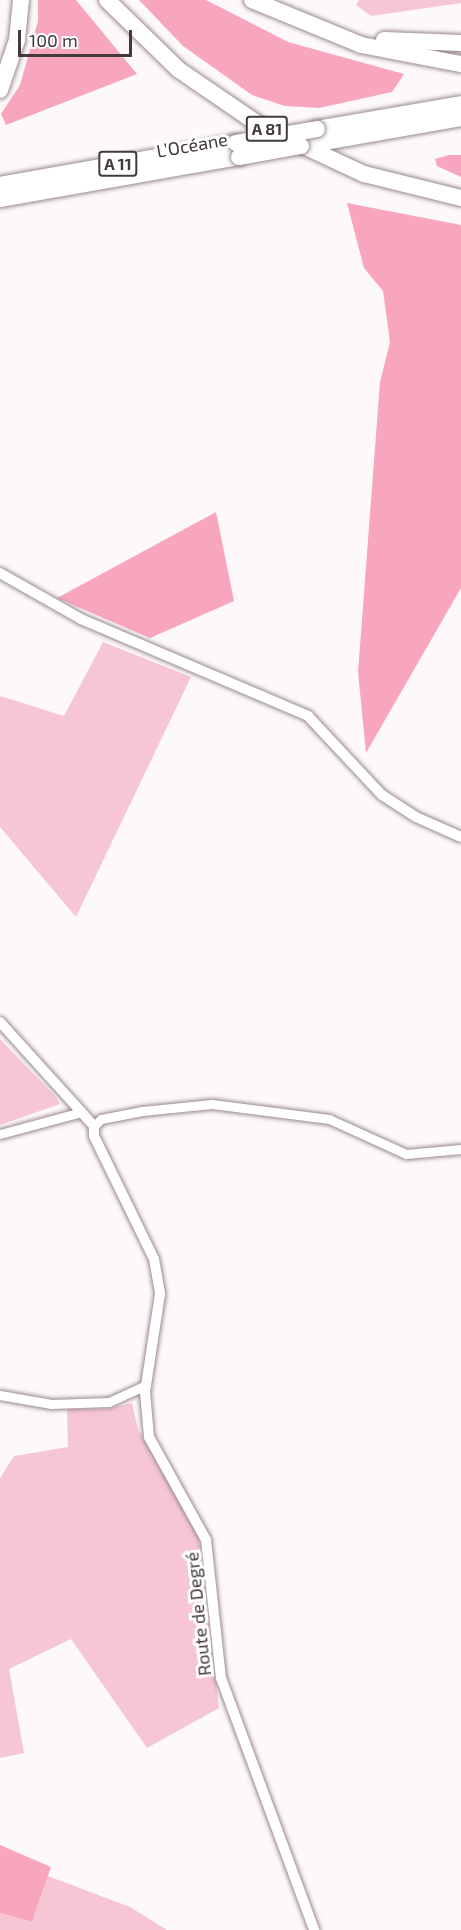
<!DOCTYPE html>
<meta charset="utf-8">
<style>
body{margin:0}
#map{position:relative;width:461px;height:1930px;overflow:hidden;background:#fdf9fa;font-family:"Exo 2",sans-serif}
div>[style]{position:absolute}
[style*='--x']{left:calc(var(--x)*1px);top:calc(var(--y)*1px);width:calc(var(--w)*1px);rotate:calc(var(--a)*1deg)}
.green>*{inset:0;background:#f6c6d4}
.forest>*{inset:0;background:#f8a5be}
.water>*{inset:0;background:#f8a5bf}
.roads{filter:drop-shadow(0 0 2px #9a898e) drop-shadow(0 0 2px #9a898e)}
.minor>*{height:9px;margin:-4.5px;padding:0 4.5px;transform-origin:4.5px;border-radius:4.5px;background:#fff}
.tertiary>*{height:10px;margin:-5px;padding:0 5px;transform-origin:5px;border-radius:5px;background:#fff}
.motorway>*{height:16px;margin:-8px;padding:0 8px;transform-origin:8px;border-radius:8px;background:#fff}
.bridges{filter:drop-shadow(0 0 2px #9a898e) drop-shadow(0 0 2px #9a898e)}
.motorway-bridge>*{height:16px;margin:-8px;padding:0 8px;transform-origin:8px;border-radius:8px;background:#fff}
span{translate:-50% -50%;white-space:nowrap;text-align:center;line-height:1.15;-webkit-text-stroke:6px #fff;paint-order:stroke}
.shield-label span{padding:2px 4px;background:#fff;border:2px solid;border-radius:4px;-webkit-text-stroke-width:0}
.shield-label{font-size:16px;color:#423a3c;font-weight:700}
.street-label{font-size:18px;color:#423a3c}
.scale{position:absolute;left:18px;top:30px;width:114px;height:27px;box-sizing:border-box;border:3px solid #423a3c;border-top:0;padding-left:8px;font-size:18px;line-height:21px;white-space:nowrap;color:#423a3c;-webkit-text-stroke:4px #fff;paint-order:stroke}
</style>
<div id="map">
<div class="green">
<div style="clip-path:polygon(359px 0,461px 0,461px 3px,371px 16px,356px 5px)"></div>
<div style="clip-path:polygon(103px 642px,191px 677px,76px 917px,0 827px,0 696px,64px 716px)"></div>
<div style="clip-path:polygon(0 1039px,56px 1097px,60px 1104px,0 1125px)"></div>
<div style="clip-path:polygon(132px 1403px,138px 1429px,198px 1535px,219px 1708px,147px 1748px,71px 1639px,9px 1669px,24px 1753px,0 1758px,0 1478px,14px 1456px,68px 1447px,67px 1409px,106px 1409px)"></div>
<div style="clip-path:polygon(48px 1876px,130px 1907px,167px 1930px,0 1930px,0 1913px,32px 1922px)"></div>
</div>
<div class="forest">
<div style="clip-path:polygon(38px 0,76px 0,137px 74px,6px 125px,1px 114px,20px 85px,38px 21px)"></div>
<div style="clip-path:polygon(139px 0,206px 0,288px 42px,404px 74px,392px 92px,319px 108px,285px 106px,252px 95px,183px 46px)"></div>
<div style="clip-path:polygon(347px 203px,461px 225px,461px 588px,366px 753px,358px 672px,380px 382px,390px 342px,383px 291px,364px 268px)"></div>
<div style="clip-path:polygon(216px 512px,234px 601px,150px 638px,57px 598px)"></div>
<div style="clip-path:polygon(0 1845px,51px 1867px,32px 1922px,0 1913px)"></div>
</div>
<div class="water">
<div style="clip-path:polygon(449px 155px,461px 155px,461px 177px,437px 166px,435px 159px)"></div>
</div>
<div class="roads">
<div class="minor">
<div style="--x:94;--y:1126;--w:10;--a:-45"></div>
<div style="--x:101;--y:1119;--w:42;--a:-11"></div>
<div style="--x:142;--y:1111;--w:70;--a:-5.7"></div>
<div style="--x:212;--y:1104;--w:118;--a:7.3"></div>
<div style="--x:329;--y:1119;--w:85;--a:24.4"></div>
<div style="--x:406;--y:1154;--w:55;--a:-5.2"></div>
<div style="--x:0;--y:1134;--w:81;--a:-15.1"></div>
<div style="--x:0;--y:1395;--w:52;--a:10"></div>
<div style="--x:51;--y:1404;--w:58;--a:-2"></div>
<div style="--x:109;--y:1402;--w:41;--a:-24.7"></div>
</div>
<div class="tertiary">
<div style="--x:0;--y:573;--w:93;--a:29.6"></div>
<div style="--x:81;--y:619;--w:247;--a:23.1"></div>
<div style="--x:308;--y:716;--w:108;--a:46.9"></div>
<div style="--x:382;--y:795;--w:40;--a:32.9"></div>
<div style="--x:416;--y:817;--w:49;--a:24"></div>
<div style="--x:0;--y:1022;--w:140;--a:47.9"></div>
<div style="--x:94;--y:1126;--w:10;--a:90"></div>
<div style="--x:94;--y:1136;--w:137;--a:64"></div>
<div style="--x:154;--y:1259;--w:36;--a:80"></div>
<div style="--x:160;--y:1294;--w:99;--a:98.7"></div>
<div style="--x:145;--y:1392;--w:45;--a:84.9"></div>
<div style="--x:149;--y:1437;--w:118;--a:61"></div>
<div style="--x:206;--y:1540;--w:139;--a:83.8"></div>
<div style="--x:221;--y:1678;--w:269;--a:69.7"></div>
</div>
<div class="motorway">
<div style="--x:107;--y:0;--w:100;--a:44.2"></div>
<div style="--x:179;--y:70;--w:99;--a:34.3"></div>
<div style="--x:261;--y:126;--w:114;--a:25"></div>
<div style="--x:364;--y:174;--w:100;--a:13.9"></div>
<div style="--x:252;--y:0;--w:118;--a:22.4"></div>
<div style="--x:361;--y:45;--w:102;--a:10.8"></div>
<div style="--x:384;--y:40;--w:77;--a:2.2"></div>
<div style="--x:0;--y:90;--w:53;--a:-71.2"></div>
<div style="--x:17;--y:40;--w:40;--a:-84.3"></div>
<div style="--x:317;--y:129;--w:146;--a:-9.8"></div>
<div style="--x:301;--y:146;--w:162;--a:-9.9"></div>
<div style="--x:0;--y:185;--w:240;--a:-10.1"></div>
<div style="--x:0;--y:199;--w:243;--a:-10"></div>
</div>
</div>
<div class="bridges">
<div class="motorway-bridge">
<div style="--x:236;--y:143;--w:82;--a:-9.8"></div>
<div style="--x:239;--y:157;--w:63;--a:-10.1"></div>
</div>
</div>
<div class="shield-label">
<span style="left:267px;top:129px">A 81</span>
<span style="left:118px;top:164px">A 11</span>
</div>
<div class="street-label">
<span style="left:192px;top:145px;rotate:-10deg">L’Océane</span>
<span style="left:198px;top:1614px;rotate:-96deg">Route de Degré</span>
</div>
<div class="scale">100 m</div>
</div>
